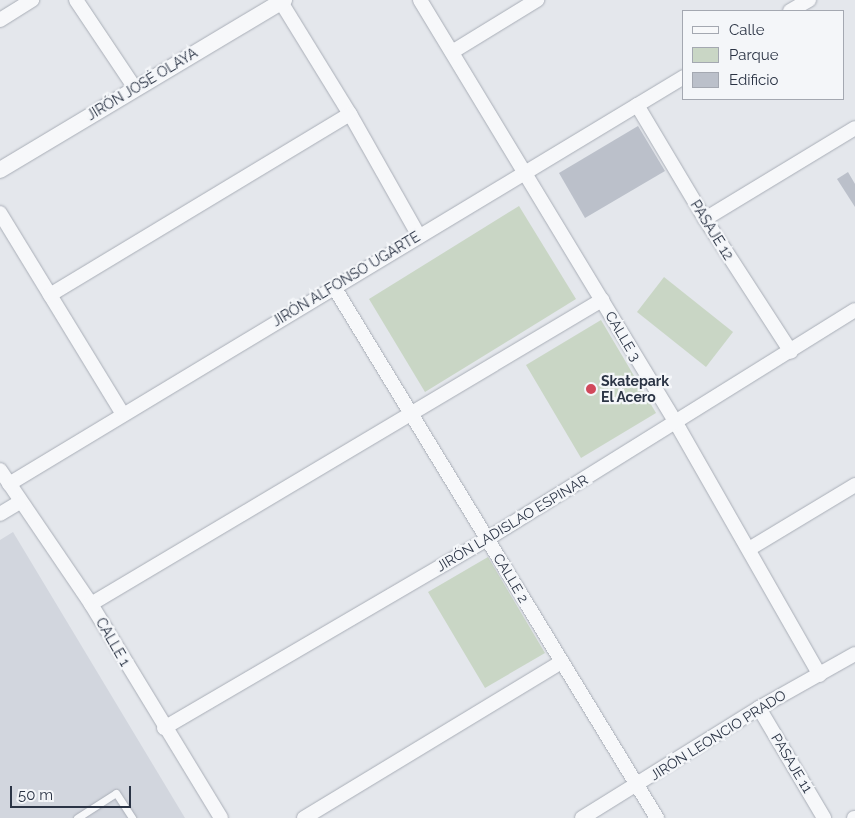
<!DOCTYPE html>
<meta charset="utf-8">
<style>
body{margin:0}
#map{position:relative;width:855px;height:818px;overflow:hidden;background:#e4e7ec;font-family:Raleway,sans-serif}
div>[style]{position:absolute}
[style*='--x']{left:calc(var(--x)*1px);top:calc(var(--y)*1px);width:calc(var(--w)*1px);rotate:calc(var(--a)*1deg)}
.built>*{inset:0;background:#d2d6de}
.green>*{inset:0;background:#c9d6c5}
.building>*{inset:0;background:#bbc0ca}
.roads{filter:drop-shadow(0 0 1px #a9aeb7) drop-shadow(0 0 1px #a9aeb7)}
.service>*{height:7px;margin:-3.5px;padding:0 3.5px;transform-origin:3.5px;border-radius:3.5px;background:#f7f8fa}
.minor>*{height:14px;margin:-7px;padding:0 7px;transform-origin:7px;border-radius:7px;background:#f7f8fa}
.tertiary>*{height:16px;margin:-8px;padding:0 8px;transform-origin:8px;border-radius:8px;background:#f7f8fa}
.dots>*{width:14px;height:14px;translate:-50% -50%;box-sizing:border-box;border:2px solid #f4f6f9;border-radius:50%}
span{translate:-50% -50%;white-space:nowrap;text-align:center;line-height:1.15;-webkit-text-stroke:4.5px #f4f6f9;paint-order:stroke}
.street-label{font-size:14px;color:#2b3445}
.poi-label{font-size:14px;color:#2b3445;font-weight:700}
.left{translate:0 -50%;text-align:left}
.legend{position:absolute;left:682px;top:10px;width:162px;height:90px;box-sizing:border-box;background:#f4f6f9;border:1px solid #a4a8b1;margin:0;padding:6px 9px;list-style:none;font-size:15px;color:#2b3445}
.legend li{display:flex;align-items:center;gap:10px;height:25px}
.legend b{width:25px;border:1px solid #a4a8b1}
.scale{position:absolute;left:10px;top:786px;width:121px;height:22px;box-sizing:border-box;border:2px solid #2b3445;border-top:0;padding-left:6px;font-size:15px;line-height:18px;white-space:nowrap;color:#2b3445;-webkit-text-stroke:4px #f4f6f9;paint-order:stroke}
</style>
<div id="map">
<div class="built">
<div style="clip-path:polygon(13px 532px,185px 818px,0 818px,0 540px)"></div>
</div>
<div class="green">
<div style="clip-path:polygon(519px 206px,576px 299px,425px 392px,369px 299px)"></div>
<div style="clip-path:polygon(664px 277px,733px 332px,706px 367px,637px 312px)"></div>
<div style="clip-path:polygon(601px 320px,656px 413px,581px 458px,526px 365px)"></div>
<div style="clip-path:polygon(488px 557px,545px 653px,485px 688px,428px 592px)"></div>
</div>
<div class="building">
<div style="clip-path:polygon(638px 126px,665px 171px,585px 218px,559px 173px)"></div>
<div style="clip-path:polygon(848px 172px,855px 184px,855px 207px,837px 179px)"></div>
</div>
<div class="roads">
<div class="service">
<div style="--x:77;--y:818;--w:46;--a:-32.7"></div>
<div style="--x:116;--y:793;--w:30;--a:57"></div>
</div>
<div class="minor">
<div style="--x:76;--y:0;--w:106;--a:56.2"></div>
<div style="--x:420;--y:0;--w:494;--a:58.8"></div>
<div style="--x:676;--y:423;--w:290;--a:60.3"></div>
<div style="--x:281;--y:2;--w:132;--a:58.4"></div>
<div style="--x:350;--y:114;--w:140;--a:60.5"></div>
<div style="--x:790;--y:11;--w:22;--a:-30"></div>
<div style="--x:0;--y:20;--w:38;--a:-32"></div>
<div style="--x:452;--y:52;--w:100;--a:-31.5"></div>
<div style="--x:637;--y:105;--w:133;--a:59.2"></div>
<div style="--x:705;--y:219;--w:158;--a:57.1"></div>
<div style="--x:0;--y:213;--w:234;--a:58.6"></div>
<div style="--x:705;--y:219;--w:175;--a:-31.2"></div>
<div style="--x:334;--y:287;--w:622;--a:58.69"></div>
<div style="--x:50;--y:295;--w:350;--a:-31.1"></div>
<div style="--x:0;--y:470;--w:162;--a:55.8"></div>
<div style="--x:91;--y:604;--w:250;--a:58.7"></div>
<div style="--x:9;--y:484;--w:788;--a:-31.09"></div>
<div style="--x:0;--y:514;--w:23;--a:-31"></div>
<div style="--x:749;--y:549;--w:124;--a:-31.1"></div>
<div style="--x:91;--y:604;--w:595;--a:-30.75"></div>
<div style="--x:759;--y:708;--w:128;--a:59.4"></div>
<div style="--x:164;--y:728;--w:374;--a:-30.3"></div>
<div style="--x:487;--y:539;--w:433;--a:-31.9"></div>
<div style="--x:304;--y:818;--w:299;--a:-31.2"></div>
<div style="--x:582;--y:818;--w:208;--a:-31.9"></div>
<div style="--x:759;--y:708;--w:110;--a:-29.4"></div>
<div style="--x:854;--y:818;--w:1;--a:0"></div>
</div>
<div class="tertiary">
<div style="--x:0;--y:170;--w:331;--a:-30.9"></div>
</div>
</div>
<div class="dots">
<div style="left:591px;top:389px;background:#d1495b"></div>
</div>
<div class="street-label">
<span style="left:142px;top:84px;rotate:-31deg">JIRÓN JOSÉ OLAYA</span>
<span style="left:712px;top:230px;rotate:58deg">PASAJE 12</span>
<span style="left:346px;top:279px;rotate:-31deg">JIRÓN ALFONSO UGARTE</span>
<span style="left:623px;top:336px;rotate:59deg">CALLE 3</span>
<span style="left:512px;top:523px;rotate:-31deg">JIRÓN LADISLAO ESPINAR</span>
<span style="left:511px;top:578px;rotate:59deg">CALLE 2</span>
<span style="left:113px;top:642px;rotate:60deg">CALLE 1</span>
<span style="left:718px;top:735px;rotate:-32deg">JIRÓN LEONCIO PRADO</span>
<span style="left:792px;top:763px;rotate:59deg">PASAJE 11</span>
</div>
<div class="poi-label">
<span class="left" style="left:601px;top:389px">Skatepark<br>El Acero</span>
</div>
<ul class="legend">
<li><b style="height:6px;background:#f7f8fa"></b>Calle</li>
<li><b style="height:14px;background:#c9d6c5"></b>Parque</li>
<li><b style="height:14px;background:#bbc0ca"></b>Edificio</li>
</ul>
<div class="scale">50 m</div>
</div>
